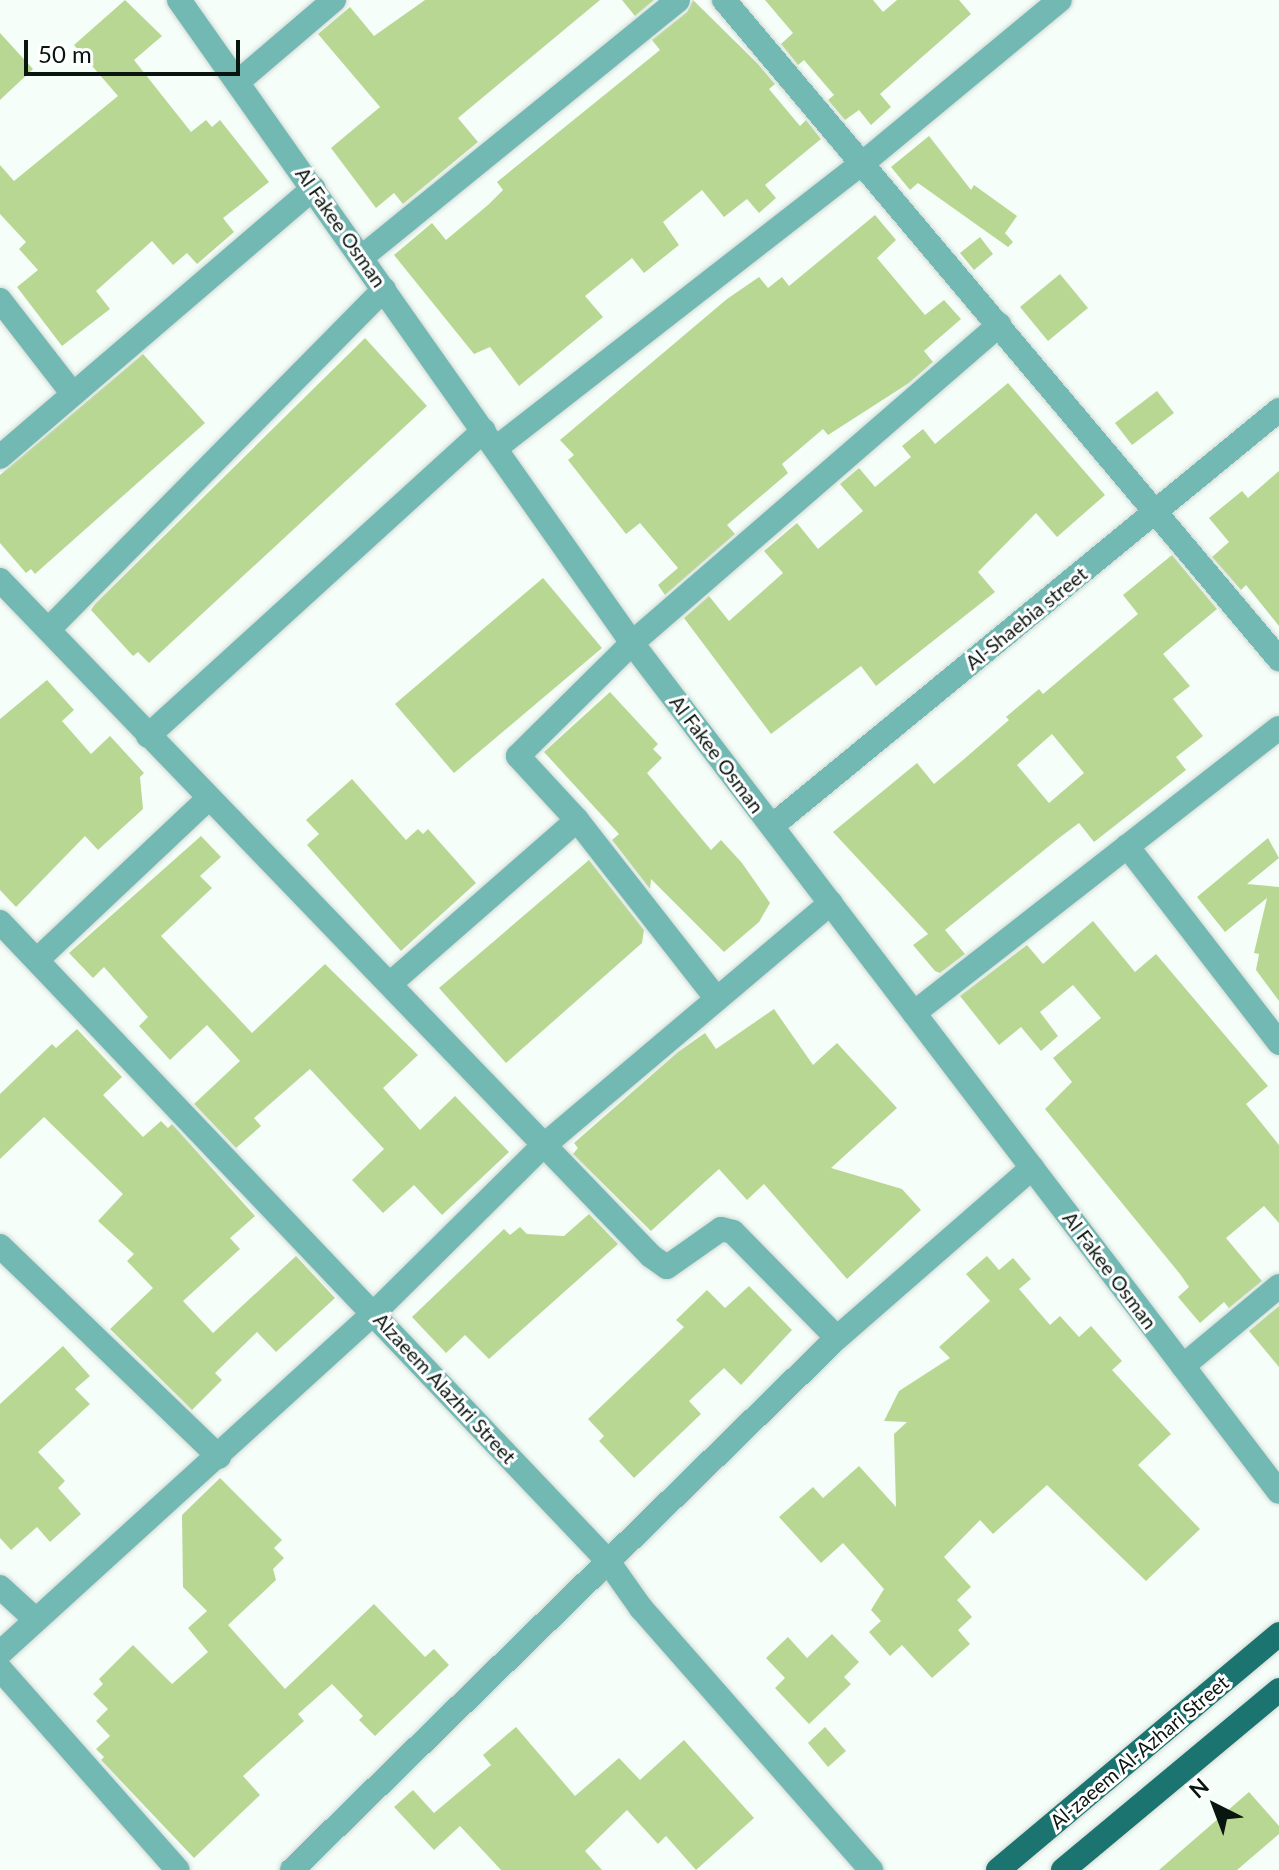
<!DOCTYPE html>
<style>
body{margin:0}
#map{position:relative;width:1279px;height:1870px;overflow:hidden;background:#f6fef9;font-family:Lato,sans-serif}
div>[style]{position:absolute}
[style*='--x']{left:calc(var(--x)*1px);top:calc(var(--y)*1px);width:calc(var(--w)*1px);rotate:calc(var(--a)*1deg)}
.building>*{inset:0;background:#b8d792}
.roads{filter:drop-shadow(0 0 2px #d0d9d4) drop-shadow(0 0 2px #d0d9d4)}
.minor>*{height:24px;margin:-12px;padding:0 12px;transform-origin:12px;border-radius:12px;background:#72b8b3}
.major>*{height:24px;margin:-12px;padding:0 12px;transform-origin:12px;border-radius:12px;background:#1b7470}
span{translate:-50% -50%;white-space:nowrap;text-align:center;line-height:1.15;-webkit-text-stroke:6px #fff;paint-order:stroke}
.street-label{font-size:20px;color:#09160f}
.north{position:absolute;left:1175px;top:1766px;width:80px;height:80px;-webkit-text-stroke:6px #fff;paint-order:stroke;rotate:318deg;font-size:22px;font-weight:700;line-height:32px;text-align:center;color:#09160f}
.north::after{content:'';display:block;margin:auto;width:28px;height:36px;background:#09160f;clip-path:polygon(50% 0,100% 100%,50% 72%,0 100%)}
.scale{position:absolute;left:24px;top:40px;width:216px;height:36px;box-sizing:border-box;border:4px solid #09160f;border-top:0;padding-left:10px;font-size:24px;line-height:28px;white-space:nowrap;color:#09160f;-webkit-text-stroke:6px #fff;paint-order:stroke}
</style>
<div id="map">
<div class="building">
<div style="clip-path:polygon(125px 0,162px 36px,134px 60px,191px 132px,206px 120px,212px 127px,220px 120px,269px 182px,223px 218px,234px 232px,197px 264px,187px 253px,173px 265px,152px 241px,96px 291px,110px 309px,62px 346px,17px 287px,38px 270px,19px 249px,26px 242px,0 214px,0 165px,14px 181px,118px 96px,74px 45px)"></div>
<div style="clip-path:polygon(425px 0,600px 0,458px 118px,478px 142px,403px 204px,394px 193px,376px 208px,331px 148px,380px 107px,318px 34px,350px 7px,374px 36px)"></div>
<div style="clip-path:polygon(622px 0,654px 0,635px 16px)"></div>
<div style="clip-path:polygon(693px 0,758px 64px,775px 84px,769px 89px,800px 126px,806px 120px,821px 139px,765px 185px,776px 198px,759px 213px,747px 199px,724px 217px,702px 190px,663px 222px,679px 245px,644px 273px,632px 258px,585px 296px,603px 317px,519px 386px,490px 347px,474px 354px,394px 255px,432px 223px,446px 240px,488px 205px,503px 190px,497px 182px,660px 50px,652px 40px,687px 12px)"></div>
<div style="clip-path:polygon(765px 0,873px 0,883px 12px,897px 0,959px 0,971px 14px,880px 94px,891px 107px,871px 125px,859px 110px,845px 120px,828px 100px,834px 95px,804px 60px,798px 65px,781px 44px,793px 33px)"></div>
<div style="clip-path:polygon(0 33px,33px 69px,0 100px)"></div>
<div style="clip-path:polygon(929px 136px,971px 190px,974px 185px,1017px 216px,1005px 233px,1013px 242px,1008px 247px,918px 183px,910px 190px,891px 167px)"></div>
<div style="clip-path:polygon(875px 215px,896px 240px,877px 258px,925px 315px,944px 300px,961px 319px,924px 351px,933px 362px,909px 383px,828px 435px,823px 429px,782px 464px,788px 473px,727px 525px,735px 534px,665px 595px,658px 585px,678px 568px,640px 523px,626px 534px,568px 460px,574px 455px,560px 440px,727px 299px,759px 277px,768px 288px,782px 277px,789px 286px)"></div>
<div style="clip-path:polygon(980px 237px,993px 254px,974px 270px,960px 253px)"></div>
<div style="clip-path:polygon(1060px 274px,1088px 308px,1048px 341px,1020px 307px)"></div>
<div style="clip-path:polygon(365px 338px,427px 406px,149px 663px,138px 652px,133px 656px,91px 610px,95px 604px)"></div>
<div style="clip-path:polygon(143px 354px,205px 423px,35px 574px,31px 569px,26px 573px,0 543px,0 475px)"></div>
<div style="clip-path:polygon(1008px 383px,1105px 495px,1057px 537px,1036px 513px,978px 572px,995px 592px,876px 686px,861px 666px,771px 734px,684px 618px,709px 596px,729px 621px,783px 573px,764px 551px,797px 523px,818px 549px,863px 511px,840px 484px,859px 468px,875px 487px,911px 457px,902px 446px,923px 429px,935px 444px)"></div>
<div style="clip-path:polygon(1157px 391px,1174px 413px,1132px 445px,1115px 423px)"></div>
<div style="clip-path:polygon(1279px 471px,1279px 626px,1246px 585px,1241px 590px,1212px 557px,1229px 542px,1209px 518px,1242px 491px,1248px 498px)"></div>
<div style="clip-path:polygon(evenodd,1172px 555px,1217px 609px,1163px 654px,1190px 686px,1173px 699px,1203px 736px,1176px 757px,1186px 770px,1094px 842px,1079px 823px,1059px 838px,945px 930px,965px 954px,940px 973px,935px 971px,913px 945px,928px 934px,833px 832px,917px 763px,934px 784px,963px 760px,1009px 720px,1006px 717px,1039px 689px,1043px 694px,1138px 614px,1123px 595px,1172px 555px,1052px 734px,1084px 773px,1049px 803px,1017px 765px,1052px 734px)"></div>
<div style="clip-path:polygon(543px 578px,602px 648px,454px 773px,395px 704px)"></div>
<div style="clip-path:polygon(47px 680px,74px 710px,62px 721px,91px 754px,110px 736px,144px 773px,140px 777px,143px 809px,98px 850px,85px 836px,16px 907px,0 890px,0 719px)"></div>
<div style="clip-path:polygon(610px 692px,658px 744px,653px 749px,662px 758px,647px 773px,711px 850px,721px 840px,742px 863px,770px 903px,759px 922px,724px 952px,651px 879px,650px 889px,612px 840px,619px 834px,544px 752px)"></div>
<div style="clip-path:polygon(352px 779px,406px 840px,418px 829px,423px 834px,428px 829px,476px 883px,401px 951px,307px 845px,319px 834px,306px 820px)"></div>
<div style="clip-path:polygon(201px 836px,221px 857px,200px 876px,212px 888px,161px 936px,252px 1033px,325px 964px,418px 1055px,383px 1088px,420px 1130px,455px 1096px,509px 1152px,442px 1215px,414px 1185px,383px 1213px,352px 1180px,384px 1149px,310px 1069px,254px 1118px,261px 1126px,236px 1148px,194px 1104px,240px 1061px,207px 1025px,170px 1060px,139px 1026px,148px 1017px,104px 967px,93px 978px,69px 953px)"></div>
<div style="clip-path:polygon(1268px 838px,1279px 858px,1247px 884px,1279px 887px,1279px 1001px,1256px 970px,1259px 954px,1254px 953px,1267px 898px,1225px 932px,1197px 897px)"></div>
<div style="clip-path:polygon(589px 860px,644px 930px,642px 943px,506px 1063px,439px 988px)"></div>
<div style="clip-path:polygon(1093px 921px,1135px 972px,1156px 954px,1268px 1086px,1246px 1104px,1279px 1145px,1279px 1223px,1264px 1206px,1226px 1238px,1262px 1281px,1229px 1308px,1224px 1302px,1200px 1323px,1178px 1297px,1189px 1287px,1180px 1274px,1045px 1109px,1072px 1082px,1053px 1058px,1101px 1018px,1073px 985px,1040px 1012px,1058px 1036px,1041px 1051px,1021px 1027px,999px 1045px,960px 996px,1027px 945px,1043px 964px)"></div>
<div style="clip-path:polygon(774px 1009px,813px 1065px,837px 1043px,897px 1108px,831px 1168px,902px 1189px,921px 1210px,847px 1279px,764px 1184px,747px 1200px,719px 1169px,651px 1231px,573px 1154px,578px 1148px,574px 1143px,678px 1052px,705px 1033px,716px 1049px)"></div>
<div style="clip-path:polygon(77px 1029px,122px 1077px,103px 1095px,143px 1137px,161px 1121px,168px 1128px,172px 1124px,255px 1216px,230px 1238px,240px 1249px,183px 1301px,213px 1333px,296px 1256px,335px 1298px,276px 1352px,257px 1332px,215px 1373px,222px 1380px,192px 1410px,110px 1329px,153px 1288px,127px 1261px,134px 1254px,98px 1221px,123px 1194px,44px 1117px,0 1159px,0 1094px,52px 1044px,56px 1048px)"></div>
<div style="clip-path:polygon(589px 1214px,618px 1244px,489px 1359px,465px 1335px,446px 1353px,412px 1317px,504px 1229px,510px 1235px,520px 1227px,527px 1234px,564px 1236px)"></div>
<div style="clip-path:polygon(987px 1256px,999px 1270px,1013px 1258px,1031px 1279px,1019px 1289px,1050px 1325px,1060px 1316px,1079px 1337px,1091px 1326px,1122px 1361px,1112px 1370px,1171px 1434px,1138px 1465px,1200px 1529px,1146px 1581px,1047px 1485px,993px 1534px,980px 1520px,944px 1557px,971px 1587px,957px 1600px,972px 1617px,958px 1630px,970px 1644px,932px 1678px,902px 1645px,890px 1656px,869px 1632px,881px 1621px,871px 1610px,884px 1589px,843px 1543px,821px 1563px,779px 1517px,813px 1487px,823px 1498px,859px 1466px,896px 1507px,894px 1434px,907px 1422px,884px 1421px,899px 1391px,950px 1358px,939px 1347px,990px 1301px,966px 1274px)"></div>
<div style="clip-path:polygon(749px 1286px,792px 1330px,741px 1385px,724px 1368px,689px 1401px,701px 1414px,634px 1478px,599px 1441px,604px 1436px,588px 1419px,684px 1327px,676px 1320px,707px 1290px,725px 1308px)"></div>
<div style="clip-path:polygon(1279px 1306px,1279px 1367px,1249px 1331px)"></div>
<div style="clip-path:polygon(63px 1346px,90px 1376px,75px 1389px,90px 1404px,38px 1452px,65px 1481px,58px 1488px,81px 1514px,50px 1542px,37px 1527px,11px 1550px,0 1538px,0 1404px)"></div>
<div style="clip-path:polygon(220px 1478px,282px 1540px,274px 1548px,284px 1558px,273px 1569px,276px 1580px,228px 1625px,285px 1689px,374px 1604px,425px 1657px,434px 1649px,449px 1665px,375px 1736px,359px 1720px,363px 1716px,332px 1684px,298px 1714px,304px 1721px,243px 1776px,260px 1795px,194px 1858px,101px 1760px,104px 1757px,96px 1749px,110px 1736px,96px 1721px,108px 1709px,93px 1694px,103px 1684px,99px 1679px,133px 1645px,172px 1684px,208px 1652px,188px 1628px,207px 1611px,183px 1587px,182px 1515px)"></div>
<div style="clip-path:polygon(832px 1634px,859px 1662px,844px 1677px,851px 1684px,809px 1724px,775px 1688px,785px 1678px,766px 1658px,788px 1637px,807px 1658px)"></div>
<div style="clip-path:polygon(516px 1727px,575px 1796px,619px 1758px,640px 1780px,684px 1740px,754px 1818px,696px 1870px,666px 1836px,658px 1844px,627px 1810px,585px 1851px,602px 1870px,501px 1870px,460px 1826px,434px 1850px,394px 1807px,413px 1790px,434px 1813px,491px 1765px,483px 1755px)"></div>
<div style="clip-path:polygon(825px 1727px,846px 1751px,828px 1767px,808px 1743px)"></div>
<div style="clip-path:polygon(1249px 1792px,1279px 1826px,1279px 1834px,1237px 1870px,1159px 1870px)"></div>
</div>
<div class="roads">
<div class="minor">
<div style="--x:179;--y:0;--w:787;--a:54.83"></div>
<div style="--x:632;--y:643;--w:1067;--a:52.69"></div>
<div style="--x:724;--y:0;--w:862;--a:49.9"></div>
<div style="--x:239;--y:81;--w:125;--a:-40.5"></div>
<div style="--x:362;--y:257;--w:407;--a:-39.1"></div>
<div style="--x:0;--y:300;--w:119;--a:52.2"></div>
<div style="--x:496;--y:448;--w:466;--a:-37.9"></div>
<div style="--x:864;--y:162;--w:254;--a:-39.6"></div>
<div style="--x:0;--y:457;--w:413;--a:-40.6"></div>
<div style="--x:0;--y:580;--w:938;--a:46.08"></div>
<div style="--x:651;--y:1256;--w:19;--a:35"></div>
<div style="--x:667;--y:1267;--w:66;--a:-35.1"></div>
<div style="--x:721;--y:1229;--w:12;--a:14"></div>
<div style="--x:733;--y:1232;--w:148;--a:45.5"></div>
<div style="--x:49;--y:629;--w:477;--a:-45.4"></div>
<div style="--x:148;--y:736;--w:454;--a:-42.3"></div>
<div style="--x:772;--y:826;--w:656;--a:-39.37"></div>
<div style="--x:1127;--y:846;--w:249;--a:52.3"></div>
<div style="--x:0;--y:922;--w:881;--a:46.43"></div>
<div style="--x:607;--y:1560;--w:59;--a:54.7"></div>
<div style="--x:641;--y:1608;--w:349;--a:48.7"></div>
<div style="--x:37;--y:960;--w:236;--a:-43.3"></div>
<div style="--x:391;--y:983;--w:247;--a:-41.2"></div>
<div style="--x:716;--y:998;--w:226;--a:-128"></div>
<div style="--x:577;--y:820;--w:87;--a:-132.7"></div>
<div style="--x:518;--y:756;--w:161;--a:-44.7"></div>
<div style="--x:632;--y:643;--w:486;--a:-40.9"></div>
<div style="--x:914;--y:1013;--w:463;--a:-38"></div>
<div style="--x:0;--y:1246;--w:304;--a:43.9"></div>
<div style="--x:1183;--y:1366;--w:125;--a:-39.8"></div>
<div style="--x:0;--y:1587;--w:46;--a:42.4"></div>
<div style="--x:0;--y:1653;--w:507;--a:-42.28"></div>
<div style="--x:375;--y:1312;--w:235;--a:-44.7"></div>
<div style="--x:542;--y:1147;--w:378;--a:-40.2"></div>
<div style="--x:0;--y:1669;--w:268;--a:48.5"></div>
<div style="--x:292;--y:1870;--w:762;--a:-44.31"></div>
<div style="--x:837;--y:1338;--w:259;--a:-41.1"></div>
</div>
<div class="major">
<div style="--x:998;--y:1870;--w:367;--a:-40"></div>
<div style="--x:1063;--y:1870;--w:281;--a:-39.8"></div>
</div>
</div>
<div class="street-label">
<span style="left:341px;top:227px;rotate:55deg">Al Fakee Osman</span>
<span style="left:1026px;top:618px;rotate:-39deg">Al-Shaebia street</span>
<span style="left:717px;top:754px;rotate:53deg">Al Fakee Osman</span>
<span style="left:1110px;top:1270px;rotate:53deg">Al Fakee Osman</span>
<span style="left:445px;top:1388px;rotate:47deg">Alzaeem Alazhri Street</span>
<span style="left:1139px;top:1752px;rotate:-40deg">Al-zaeem Al-Azhari Street</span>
</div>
<div class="north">N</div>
<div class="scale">50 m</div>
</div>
